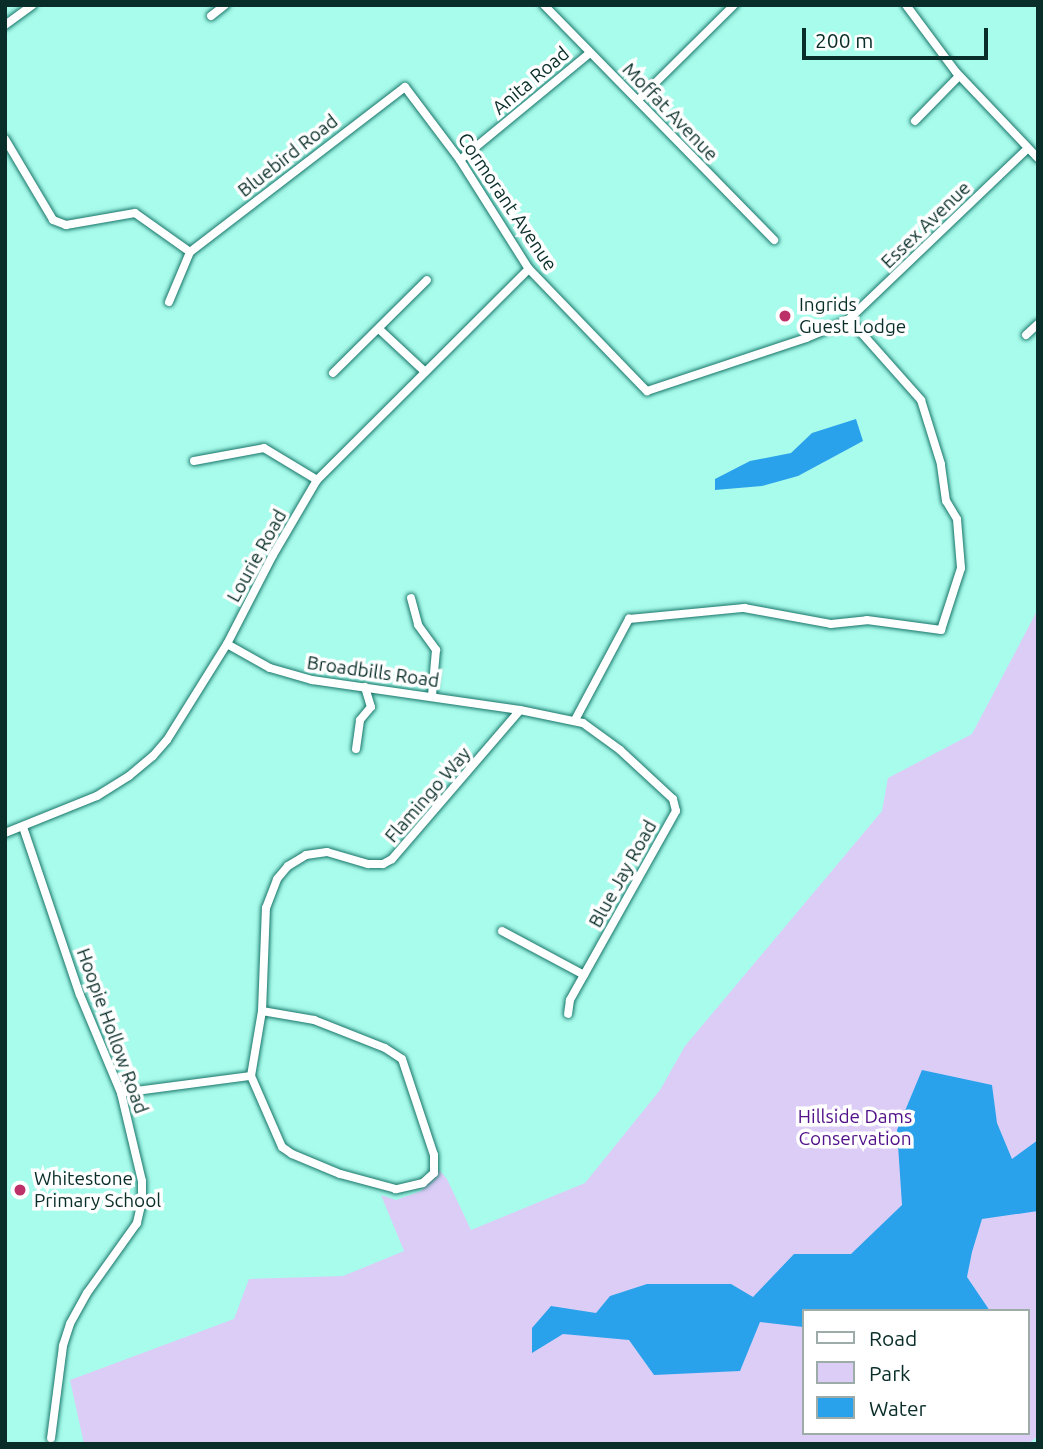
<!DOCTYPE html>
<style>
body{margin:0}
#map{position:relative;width:1043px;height:1449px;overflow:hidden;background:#a8fcec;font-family:Ubuntu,sans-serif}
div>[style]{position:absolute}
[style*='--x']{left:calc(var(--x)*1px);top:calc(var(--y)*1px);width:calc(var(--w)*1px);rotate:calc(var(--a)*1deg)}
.green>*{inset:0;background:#dccdf7}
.water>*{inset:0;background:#2aa2eb}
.roads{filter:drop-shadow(0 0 2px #187569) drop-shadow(0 0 2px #187569)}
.minor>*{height:8px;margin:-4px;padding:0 4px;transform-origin:4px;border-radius:4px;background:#fff}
.dots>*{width:19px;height:19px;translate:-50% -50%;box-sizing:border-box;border:4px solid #fff;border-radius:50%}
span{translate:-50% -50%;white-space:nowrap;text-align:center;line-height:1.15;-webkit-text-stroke:7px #fff;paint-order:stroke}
.street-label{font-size:19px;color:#092e29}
.poi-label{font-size:19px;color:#092e29}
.left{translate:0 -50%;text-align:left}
.park-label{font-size:19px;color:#511189}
.frame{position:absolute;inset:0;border:7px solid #092e29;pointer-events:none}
.legend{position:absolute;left:802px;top:1309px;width:228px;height:126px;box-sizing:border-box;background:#fff;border:2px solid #9daba9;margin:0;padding:9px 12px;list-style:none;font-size:21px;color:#092e29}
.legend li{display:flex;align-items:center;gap:14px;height:35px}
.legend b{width:35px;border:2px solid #9daba9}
.scale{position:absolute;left:802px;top:28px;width:186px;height:32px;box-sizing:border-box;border:4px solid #092e29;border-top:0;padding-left:9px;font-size:21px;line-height:24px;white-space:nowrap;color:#092e29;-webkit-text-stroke:5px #fff;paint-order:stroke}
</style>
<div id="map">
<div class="green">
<div style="clip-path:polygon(evenodd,1038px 609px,1038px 1436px,1028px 1444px,84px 1444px,70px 1380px,234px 1319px,249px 1279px,343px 1276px,404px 1251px,381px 1195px,396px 1200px,421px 1191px,439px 1170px,447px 1179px,471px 1230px,585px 1183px,660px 1090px,685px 1046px,882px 811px,888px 778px,972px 734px,1038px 609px,803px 1311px,1027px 1311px,1027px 1433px,803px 1433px,803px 1311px)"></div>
</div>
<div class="water">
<div style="clip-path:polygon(856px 419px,863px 441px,798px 476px,762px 486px,715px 490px,715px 479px,750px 461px,791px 453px,812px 433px)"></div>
<div style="clip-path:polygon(922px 1070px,992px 1085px,997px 1123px,1012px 1159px,1038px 1140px,1038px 1211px,982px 1219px,972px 1252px,967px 1277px,990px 1311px,803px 1311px,803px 1327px,760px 1322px,740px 1371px,654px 1375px,629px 1340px,563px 1334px,532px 1353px,532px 1328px,551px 1306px,596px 1313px,610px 1296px,647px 1284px,731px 1284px,753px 1297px,794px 1254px,851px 1254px,902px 1205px,897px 1130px)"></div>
</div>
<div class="roads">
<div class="minor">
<div style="--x:544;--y:5;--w:329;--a:45.6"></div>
<div style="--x:906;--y:5;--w:84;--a:53.3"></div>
<div style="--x:956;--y:72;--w:119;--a:46.4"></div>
<div style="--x:211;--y:16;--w:18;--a:-38"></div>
<div style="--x:5;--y:25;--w:34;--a:-36"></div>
<div style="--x:639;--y:99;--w:134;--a:-44.7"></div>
<div style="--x:915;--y:121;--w:63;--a:-45.6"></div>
<div style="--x:5;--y:139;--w:94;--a:59.3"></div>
<div style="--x:53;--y:220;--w:14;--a:21"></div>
<div style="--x:66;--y:225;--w:70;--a:-9.9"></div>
<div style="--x:135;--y:213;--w:67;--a:35.3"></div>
<div style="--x:460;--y:160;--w:168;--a:-39.5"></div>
<div style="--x:169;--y:302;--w:54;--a:-67.2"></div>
<div style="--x:190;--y:252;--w:271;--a:-37.5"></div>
<div style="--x:405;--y:87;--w:91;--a:53"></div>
<div style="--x:460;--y:160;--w:129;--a:57.7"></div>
<div style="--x:529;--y:269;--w:170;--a:46"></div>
<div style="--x:647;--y:391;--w:168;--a:-18.4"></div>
<div style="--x:806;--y:338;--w:44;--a:-22.5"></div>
<div style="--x:847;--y:321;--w:250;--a:-43.7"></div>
<div style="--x:379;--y:329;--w:62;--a:43"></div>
<div style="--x:1026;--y:335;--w:16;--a:-43"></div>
<div style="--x:333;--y:373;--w:132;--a:-44.7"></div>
<div style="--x:194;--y:461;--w:71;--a:-10.5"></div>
<div style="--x:264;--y:448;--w:62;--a:31.1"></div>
<div style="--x:411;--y:598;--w:28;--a:75"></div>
<div style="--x:418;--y:625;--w:31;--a:54"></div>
<div style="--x:436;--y:650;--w:46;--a:95"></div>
<div style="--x:227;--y:644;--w:49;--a:29.2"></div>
<div style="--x:270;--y:668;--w:44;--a:15.9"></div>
<div style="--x:312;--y:680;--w:210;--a:8.2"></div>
<div style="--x:520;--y:710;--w:64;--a:11.7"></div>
<div style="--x:583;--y:723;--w:46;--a:36.1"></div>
<div style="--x:620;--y:750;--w:72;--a:42.8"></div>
<div style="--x:673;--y:799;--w:12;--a:76"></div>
<div style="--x:676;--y:811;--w:217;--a:119.3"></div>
<div style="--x:570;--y:1000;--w:14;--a:98"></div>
<div style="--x:575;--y:720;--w:115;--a:-61.9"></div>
<div style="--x:629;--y:619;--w:116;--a:-5.5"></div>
<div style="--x:744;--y:608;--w:88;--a:10.4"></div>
<div style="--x:831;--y:624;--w:36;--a:-6"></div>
<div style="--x:867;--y:620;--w:75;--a:7.7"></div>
<div style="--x:941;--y:630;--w:65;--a:-72.1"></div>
<div style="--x:961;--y:568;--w:49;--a:-94.7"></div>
<div style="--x:957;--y:519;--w:21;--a:-121"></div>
<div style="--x:946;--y:501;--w:37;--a:-98"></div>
<div style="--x:941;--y:464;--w:67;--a:-107.4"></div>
<div style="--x:921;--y:400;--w:108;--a:-131.6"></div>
<div style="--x:356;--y:749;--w:29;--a:-82"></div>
<div style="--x:360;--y:720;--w:17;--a:-50"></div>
<div style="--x:371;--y:707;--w:21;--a:-107"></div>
<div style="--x:23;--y:827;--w:177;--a:71.3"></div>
<div style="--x:80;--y:995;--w:106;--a:67.3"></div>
<div style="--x:121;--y:1093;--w:90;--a:76.6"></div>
<div style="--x:142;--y:1181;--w:20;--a:90"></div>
<div style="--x:142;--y:1201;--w:23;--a:103"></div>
<div style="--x:137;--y:1223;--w:86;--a:125.5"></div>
<div style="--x:87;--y:1293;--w:35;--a:119"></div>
<div style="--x:70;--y:1324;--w:23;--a:108"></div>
<div style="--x:63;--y:1346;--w:93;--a:97.4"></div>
<div style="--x:5;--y:833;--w:99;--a:-21.9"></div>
<div style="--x:97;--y:796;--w:38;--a:-32"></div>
<div style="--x:129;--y:776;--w:31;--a:-40"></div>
<div style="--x:153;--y:756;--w:21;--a:-49"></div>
<div style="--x:167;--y:740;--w:113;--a:-58"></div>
<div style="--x:227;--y:644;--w:100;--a:-62.7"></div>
<div style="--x:273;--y:555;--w:87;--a:-59.6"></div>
<div style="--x:317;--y:480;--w:299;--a:-44.9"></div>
<div style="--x:502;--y:931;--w:93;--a:28.2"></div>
<div style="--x:262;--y:1011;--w:53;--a:9.8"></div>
<div style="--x:314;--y:1020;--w:76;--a:21.5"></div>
<div style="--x:385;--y:1048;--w:20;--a:33"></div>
<div style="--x:402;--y:1059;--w:101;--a:71.6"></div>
<div style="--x:434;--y:1155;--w:18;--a:90"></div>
<div style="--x:434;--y:1173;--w:15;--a:138"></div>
<div style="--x:423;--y:1183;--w:28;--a:167"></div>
<div style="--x:396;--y:1189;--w:58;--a:-165"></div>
<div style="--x:340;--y:1174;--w:52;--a:-157.4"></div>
<div style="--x:292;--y:1154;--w:12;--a:-145"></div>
<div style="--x:282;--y:1147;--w:77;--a:-113.6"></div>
<div style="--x:251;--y:1076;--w:66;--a:-80.4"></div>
<div style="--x:262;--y:1011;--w:103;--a:-87.8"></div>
<div style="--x:266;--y:908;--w:31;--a:-69"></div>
<div style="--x:277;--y:879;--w:17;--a:-50"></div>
<div style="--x:288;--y:866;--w:21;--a:-31"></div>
<div style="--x:306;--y:855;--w:21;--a:-8"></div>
<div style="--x:327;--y:852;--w:43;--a:16.3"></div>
<div style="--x:368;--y:864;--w:15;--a:0"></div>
<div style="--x:383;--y:864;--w:10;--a:-29"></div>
<div style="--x:392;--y:859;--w:196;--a:-49.3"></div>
<div style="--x:121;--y:1093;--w:131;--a:-7.5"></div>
</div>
</div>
<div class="dots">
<div style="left:785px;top:316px;background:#bc3168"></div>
<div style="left:20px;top:1190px;background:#bc3168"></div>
</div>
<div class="street-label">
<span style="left:531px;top:81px;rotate:-40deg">Anita Road</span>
<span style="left:670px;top:112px;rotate:46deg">Moffat Avenue</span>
<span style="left:288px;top:156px;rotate:-38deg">Bluebird Road</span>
<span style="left:507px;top:202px;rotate:56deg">Cormorant Avenue</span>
<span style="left:926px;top:225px;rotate:-44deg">Essex Avenue</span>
<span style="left:257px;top:556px;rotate:-61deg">Lourie Road</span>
<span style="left:373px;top:672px;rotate:8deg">Broadbills Road</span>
<span style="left:428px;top:795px;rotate:-49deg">Flamingo Way</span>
<span style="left:623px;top:874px;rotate:-61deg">Blue Jay Road</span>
<span style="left:112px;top:1031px;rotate:70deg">Hoopie Hollow Road</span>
</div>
<div class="poi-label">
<span class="left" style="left:799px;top:316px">Ingrids<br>Guest Lodge</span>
<span class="left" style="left:34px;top:1190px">Whitestone<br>Primary School</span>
</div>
<div class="park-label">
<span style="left:855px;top:1128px">Hillside Dams<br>Conservation</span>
</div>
<div class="frame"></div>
<ul class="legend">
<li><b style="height:9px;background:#fff"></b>Road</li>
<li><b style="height:19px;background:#dccdf7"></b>Park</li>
<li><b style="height:19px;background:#2aa2eb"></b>Water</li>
</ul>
<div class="scale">200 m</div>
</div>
